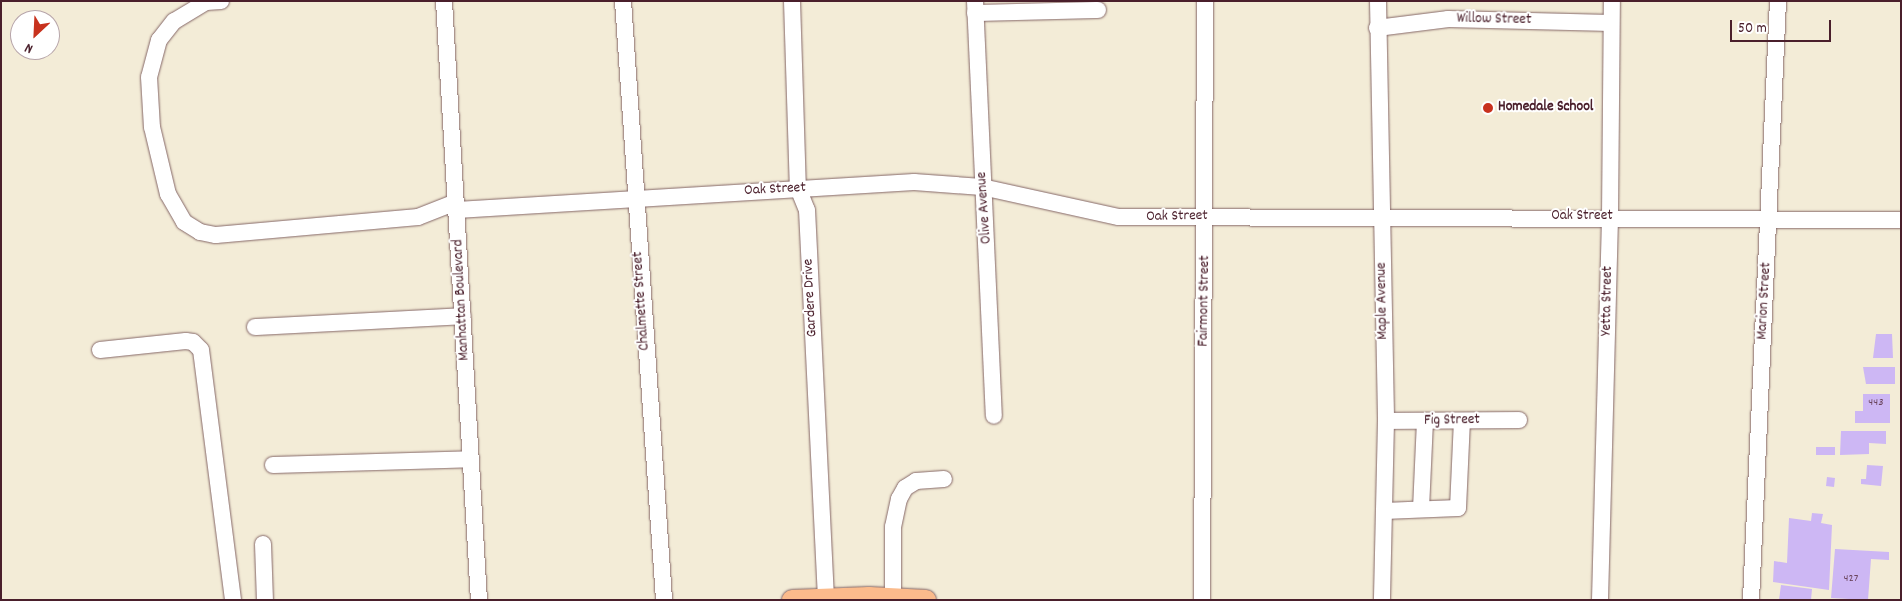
<!DOCTYPE html>
<style>
body{margin:0}
#map{position:relative;width:1902px;height:601px;overflow:hidden;background:#f3ecd7;font-family:Dekko,sans-serif}
div>[style]{position:absolute}
[style*='--x']{left:calc(var(--x)*1px);top:calc(var(--y)*1px);width:calc(var(--w)*1px);rotate:calc(var(--a)*1deg)}
.building>*{inset:0;background:#cdb7f4}
.roads{filter:drop-shadow(0 0 1px #856767) drop-shadow(0 0 1px #856767)}
.minor>*{height:16px;margin:-8px;padding:0 8px;transform-origin:8px;border-radius:8px;background:#fff}
.major>*{height:20px;margin:-10px;padding:0 10px;transform-origin:10px;border-radius:10px;background:#fbbb8c}
.dots>*{width:14px;height:14px;translate:-50% -50%;box-sizing:border-box;border:2px solid #fff;border-radius:50%}
span{translate:-50% -50%;white-space:nowrap;text-align:center;line-height:1.15;-webkit-text-stroke:4px #fff;paint-order:stroke}
.number-label{font-size:12px;color:#6b455d}
.number-label span{-webkit-text-stroke-width:0}
.street-label{font-size:15px;color:#4a1f2b}
.poi-label{font-size:15px;color:#4a1f2b;font-weight:700}
.left{translate:0 -50%;text-align:left}
.frame{position:absolute;inset:0;border:2px solid #4a1f2b;pointer-events:none}
.north{position:absolute;left:10px;top:10px;width:50px;height:50px;box-sizing:border-box;background:#fff;border:1px solid #b7a5aa;border-radius:50%;rotate:205deg;font-size:14px;font-weight:700;line-height:20px;text-align:center;color:#4a1f2b}
.north::after{content:'';display:block;margin:auto;width:18px;height:22px;background:#c8321e;clip-path:polygon(50% 0,100% 100%,50% 72%,0 100%)}
.scale{position:absolute;left:1730px;top:20px;width:101px;height:22px;box-sizing:border-box;border:2px solid #4a1f2b;border-top:0;padding-left:6px;font-size:15px;line-height:18px;white-space:nowrap;color:#4a1f2b;-webkit-text-stroke:4px #fff;paint-order:stroke}
</style>
<div id="map">
<div class="building">
<div style="clip-path:polygon(1876px 334px,1892px 334px,1893px 358px,1873px 358px)"></div>
<div style="clip-path:polygon(1863px 367px,1895px 367px,1895px 384px,1866px 384px)"></div>
<div style="clip-path:polygon(1863px 394px,1890px 394px,1890px 423px,1855px 423px,1855px 411px,1863px 411px)"></div>
<div style="clip-path:polygon(1841px 431px,1886px 431px,1886px 444px,1869px 443px,1869px 454px,1840px 455px)"></div>
<div style="clip-path:polygon(1816px 447px,1835px 447px,1835px 455px,1816px 455px)"></div>
<div style="clip-path:polygon(1867px 465px,1883px 466px,1881px 486px,1861px 484px,1861px 479px,1866px 479px)"></div>
<div style="clip-path:polygon(1827px 477px,1835px 478px,1834px 487px,1826px 486px)"></div>
<div style="clip-path:polygon(1812px 513px,1823px 514px,1821px 523px,1832px 525px,1829px 590px,1773px 582px,1774px 561px,1787px 563px,1789px 518px,1811px 521px)"></div>
<div style="clip-path:polygon(1835px 549px,1889px 552px,1889px 560px,1871px 559px,1868px 600px,1831px 598px)"></div>
<div style="clip-path:polygon(1781px 585px,1812px 589px,1811px 600px,1779px 600px)"></div>
</div>
<div class="roads">
<div class="minor">
<div style="--x:221;--y:1;--w:15;--a:176"></div>
<div style="--x:206;--y:2;--w:37;--a:149"></div>
<div style="--x:174;--y:21;--w:24;--a:128"></div>
<div style="--x:159;--y:40;--w:38;--a:105"></div>
<div style="--x:149;--y:77;--w:50;--a:86.6"></div>
<div style="--x:152;--y:127;--w:69;--a:76.6"></div>
<div style="--x:168;--y:194;--w:32;--a:60"></div>
<div style="--x:184;--y:222;--w:19;--a:32"></div>
<div style="--x:200;--y:232;--w:16;--a:11"></div>
<div style="--x:216;--y:235;--w:203;--a:-5.1"></div>
<div style="--x:418;--y:217;--w:41;--a:-21.5"></div>
<div style="--x:444;--y:1;--w:600;--a:86.66"></div>
<div style="--x:623;--y:1;--w:600;--a:86.08"></div>
<div style="--x:792;--y:1;--w:187;--a:88.2"></div>
<div style="--x:798;--y:188;--w:24;--a:68"></div>
<div style="--x:807;--y:210;--w:387;--a:87.2"></div>
<div style="--x:975;--y:1;--w:415;--a:87.4"></div>
<div style="--x:1378;--y:1;--w:420;--a:88.9"></div>
<div style="--x:1386;--y:421;--w:179;--a:91.3"></div>
<div style="--x:975;--y:13;--w:123;--a:-1.4"></div>
<div style="--x:1377;--y:28;--w:72;--a:-7.2"></div>
<div style="--x:1448;--y:19;--w:163;--a:1.4"></div>
<div style="--x:457;--y:210;--w:458;--a:-3.5"></div>
<div style="--x:914;--y:182;--w:68;--a:4.2"></div>
<div style="--x:982;--y:187;--w:140;--a:12.4"></div>
<div style="--x:1119;--y:217;--w:782;--a:0.22"></div>
<div style="--x:255;--y:327;--w:208;--a:-3"></div>
<div style="--x:100;--y:350;--w:86;--a:-6"></div>
<div style="--x:186;--y:341;--w:7;--a:8"></div>
<div style="--x:193;--y:342;--w:11;--a:45"></div>
<div style="--x:201;--y:350;--w:252;--a:82.7"></div>
<div style="--x:1386;--y:421;--w:133;--a:-0.4"></div>
<div style="--x:273;--y:465;--w:198;--a:-1.7"></div>
<div style="--x:1421;--y:509;--w:88;--a:-87.4"></div>
<div style="--x:1384;--y:511;--w:74;--a:-2.3"></div>
<div style="--x:1458;--y:508;--w:87;--a:-87.4"></div>
<div style="--x:263;--y:544;--w:56;--a:88"></div>
<div style="--x:893;--y:598;--w:71;--a:-90"></div>
<div style="--x:893;--y:527;--w:29;--a:-78"></div>
<div style="--x:899;--y:499;--w:13;--a:-61"></div>
<div style="--x:905;--y:488;--w:13;--a:-32"></div>
<div style="--x:916;--y:481;--w:28;--a:-4"></div>
<div style="--x:1202;--y:600;--w:599;--a:-89.71"></div>
<div style="--x:1600;--y:600;--w:383;--a:-88.5"></div>
<div style="--x:1610;--y:217;--w:216;--a:-89.5"></div>
<div style="--x:1751;--y:600;--w:600;--a:-87.42"></div>
</div>
<div class="major">
<div style="--x:792;--y:600;--w:77;--a:-2.2"></div>
<div style="--x:869;--y:597;--w:57;--a:3"></div>
</div>
</div>
<div class="dots">
<div style="left:1488px;top:108px;background:#c8321e"></div>
</div>
<div class="number-label">
<span style="left:1876px;top:403px">443</span>
<span style="left:1851px;top:579px">427</span>
</div>
<div class="street-label">
<span style="left:1494px;top:20px;rotate:1deg">Willow Street</span>
<span style="left:775px;top:190px;rotate:-3deg">Oak Street</span>
<span style="left:985px;top:208px;rotate:-94deg">Olive Avenue</span>
<span style="left:1177px;top:217px;rotate:-1deg">Oak Street</span>
<span style="left:1582px;top:217px">Oak Street</span>
<span style="left:811px;top:298px;rotate:-93deg">Gardere Drive</span>
<span style="left:462px;top:300px;rotate:-93deg">Manhattan Boulevard</span>
<span style="left:642px;top:301px;rotate:-94deg">Chalmette Street</span>
<span style="left:1205px;top:301px;rotate:-89deg">Fairmont Street</span>
<span style="left:1383px;top:301px;rotate:-91deg">Maple Avenue</span>
<span style="left:1608px;top:301px;rotate:-89deg">Yetta Street</span>
<span style="left:1765px;top:301px;rotate:-87deg">Marion Street</span>
<span style="left:1452px;top:421px;rotate:-1deg">Fig Street</span>
</div>
<div class="poi-label">
<span class="left" style="left:1498px;top:108px">Homedale School</span>
</div>
<div class="frame"></div>
<div class="north">N</div>
<div class="scale">50 m</div>
</div>
